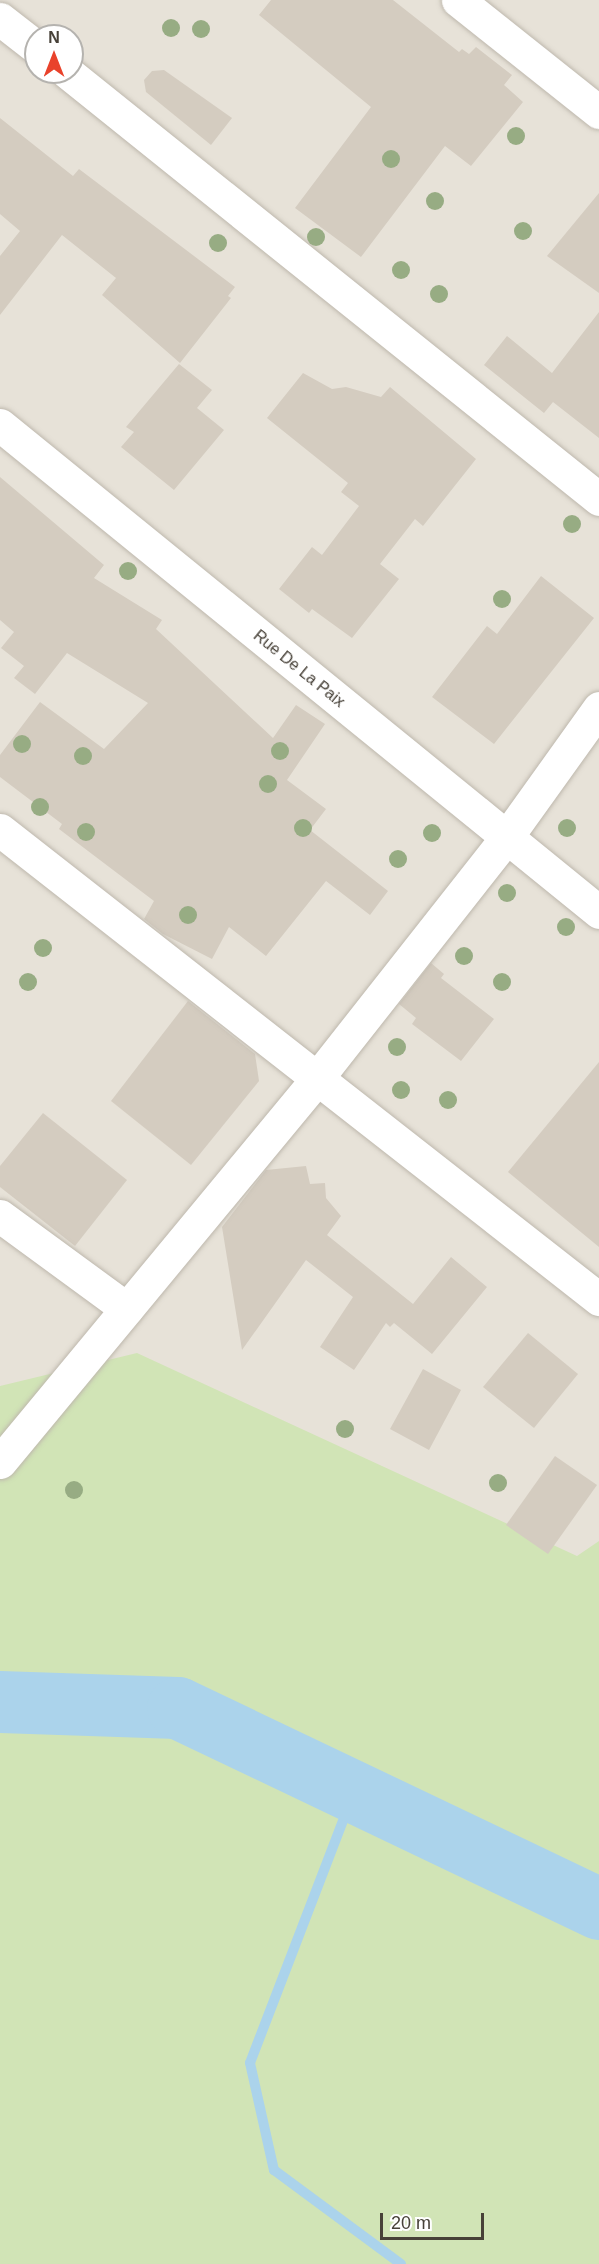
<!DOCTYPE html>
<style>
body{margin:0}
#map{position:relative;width:599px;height:2264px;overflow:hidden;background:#f3f0ea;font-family:Helvetica,sans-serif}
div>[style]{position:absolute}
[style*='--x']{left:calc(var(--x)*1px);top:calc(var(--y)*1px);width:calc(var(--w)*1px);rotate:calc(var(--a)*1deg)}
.residential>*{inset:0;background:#e7e2d8}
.green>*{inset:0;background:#d1e4b6}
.stream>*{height:10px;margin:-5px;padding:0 5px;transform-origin:5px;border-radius:5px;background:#abd3eb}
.river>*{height:62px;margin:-31px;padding:0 31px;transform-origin:31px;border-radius:31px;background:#abd3eb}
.building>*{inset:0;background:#d4ccc0}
.roads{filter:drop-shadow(0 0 2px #beb8ad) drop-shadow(0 0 2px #beb8ad)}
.minor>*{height:33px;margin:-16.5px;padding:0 16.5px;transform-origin:16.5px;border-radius:16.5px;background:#fff}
.trees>*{width:18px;height:18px;margin:-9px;border-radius:50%;background:#97ac83}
span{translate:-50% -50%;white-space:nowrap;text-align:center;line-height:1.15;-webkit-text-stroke:6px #fff;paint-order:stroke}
.street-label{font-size:16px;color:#474138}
.north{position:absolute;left:24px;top:24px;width:60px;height:60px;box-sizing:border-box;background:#fff;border:2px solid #b5b3af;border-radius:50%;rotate:0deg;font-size:16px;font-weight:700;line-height:24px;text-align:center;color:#474138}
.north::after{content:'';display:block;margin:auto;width:21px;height:27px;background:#e9422b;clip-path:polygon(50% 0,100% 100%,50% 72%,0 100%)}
.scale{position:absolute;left:380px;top:2213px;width:104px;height:27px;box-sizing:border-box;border:3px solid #474138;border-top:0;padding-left:8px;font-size:18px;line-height:21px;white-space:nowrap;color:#474138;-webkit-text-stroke:4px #fff;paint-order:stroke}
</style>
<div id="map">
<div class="residential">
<div style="clip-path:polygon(evenodd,0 0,599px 0,599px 2264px,0 2264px,0 0,36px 36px,72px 36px,72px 72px,36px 72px,36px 36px)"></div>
</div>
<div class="green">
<div style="clip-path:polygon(137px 1353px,577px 1556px,599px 1541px,599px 2264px,0 2264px,0 1386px)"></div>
</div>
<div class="stream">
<div style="--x:354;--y:1792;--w:290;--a:111"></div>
<div style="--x:250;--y:2063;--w:110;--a:77.4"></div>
<div style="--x:274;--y:2170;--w:158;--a:36.5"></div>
</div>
<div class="river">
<div style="--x:0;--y:1702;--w:178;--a:1.9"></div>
<div style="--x:178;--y:1708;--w:467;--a:25.5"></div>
</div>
<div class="building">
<div style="clip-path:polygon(271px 0,393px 0,459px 52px,462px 49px,469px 54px,476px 47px,512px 75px,504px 85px,523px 102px,471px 166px,445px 146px,361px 257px,295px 208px,371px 107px,259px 15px)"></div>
<div style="clip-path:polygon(164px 70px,232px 118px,211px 145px,146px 92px,144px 80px,152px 71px)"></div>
<div style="clip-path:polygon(0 118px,73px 176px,79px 169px,235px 287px,228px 296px,231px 298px,180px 363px,102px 295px,116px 278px,62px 235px,0 315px,0 256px,20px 231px,0 214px)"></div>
<div style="clip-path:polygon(599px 193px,599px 293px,547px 256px)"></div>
<div style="clip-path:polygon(599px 312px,599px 438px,553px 402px,544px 413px,484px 365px,507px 336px,552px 373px)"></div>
<div style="clip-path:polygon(179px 364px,212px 390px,197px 408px,224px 430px,174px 490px,121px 447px,134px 432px,126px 427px)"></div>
<div style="clip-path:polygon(303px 373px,332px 389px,346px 387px,381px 397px,390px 387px,476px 459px,423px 526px,415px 519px,380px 564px,399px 579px,352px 638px,312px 609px,309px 613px,279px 589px,312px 547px,322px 555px,359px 506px,341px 492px,348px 483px,267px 418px)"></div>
<div style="clip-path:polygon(0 477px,104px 565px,94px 578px,162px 620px,156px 629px,273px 738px,296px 705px,325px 724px,287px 780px,326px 809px,310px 830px,388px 891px,370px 915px,326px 881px,266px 956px,229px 927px,212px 959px,163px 934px,144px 919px,154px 901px,59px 829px,62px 824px,0 777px,0 755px,40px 702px,104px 749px,148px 703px,67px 653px,35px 694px,14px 678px,24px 666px,1px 648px,14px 632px,0 620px)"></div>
<div style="clip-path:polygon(541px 576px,594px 618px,494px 744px,432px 697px,487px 626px,497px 634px)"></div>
<div style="clip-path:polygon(431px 963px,444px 974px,441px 978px,494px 1019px,461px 1061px,412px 1024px,416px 1018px,399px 1004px)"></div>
<div style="clip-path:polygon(188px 1001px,255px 1054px,259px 1081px,191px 1165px,111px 1101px)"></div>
<div style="clip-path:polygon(599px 1062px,599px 1247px,508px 1172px)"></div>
<div style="clip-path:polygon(43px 1113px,127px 1180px,75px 1246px,0 1187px,0 1166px)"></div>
<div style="clip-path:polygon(306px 1166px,310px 1184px,325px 1183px,326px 1198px,341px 1216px,327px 1235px,413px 1304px,451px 1257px,487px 1287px,432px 1354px,394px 1323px,390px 1327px,386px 1323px,354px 1370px,320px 1347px,353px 1297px,306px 1260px,242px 1350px,222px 1227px,266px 1170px)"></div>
<div style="clip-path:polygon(528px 1333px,578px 1374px,534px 1428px,483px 1387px)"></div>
<div style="clip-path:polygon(423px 1369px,461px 1390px,429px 1450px,390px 1429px)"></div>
<div style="clip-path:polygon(555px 1456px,597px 1485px,548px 1554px,506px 1525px)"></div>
</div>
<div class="roads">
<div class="minor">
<div style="--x:458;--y:0;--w:180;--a:38.5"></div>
<div style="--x:0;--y:19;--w:46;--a:37.9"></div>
<div style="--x:67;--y:72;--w:682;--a:38.75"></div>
<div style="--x:0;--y:425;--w:772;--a:39.11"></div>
<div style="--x:0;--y:830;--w:761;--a:38.06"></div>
<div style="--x:0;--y:1216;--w:157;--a:36.2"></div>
<div style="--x:0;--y:1462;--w:499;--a:-50.4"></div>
<div style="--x:318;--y:1077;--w:304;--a:-51.8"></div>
<div style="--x:506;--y:838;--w:160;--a:-54.4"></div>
</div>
</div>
<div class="trees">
<div style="left:171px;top:28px"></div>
<div style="left:201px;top:29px"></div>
<div style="left:516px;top:136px"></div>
<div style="left:391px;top:159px"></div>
<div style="left:435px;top:201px"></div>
<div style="left:523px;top:231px"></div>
<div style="left:316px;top:237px"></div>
<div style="left:218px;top:243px"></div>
<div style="left:401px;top:270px"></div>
<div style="left:439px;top:294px"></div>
<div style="left:572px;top:524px"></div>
<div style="left:128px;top:571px"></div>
<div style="left:502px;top:599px"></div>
<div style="left:22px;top:744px"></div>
<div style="left:280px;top:751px"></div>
<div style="left:83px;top:756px"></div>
<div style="left:268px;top:784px"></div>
<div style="left:40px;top:807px"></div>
<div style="left:303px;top:828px"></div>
<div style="left:567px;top:828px"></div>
<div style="left:86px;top:832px"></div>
<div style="left:432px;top:833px"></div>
<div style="left:398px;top:859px"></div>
<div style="left:507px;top:893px"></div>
<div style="left:188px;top:915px"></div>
<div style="left:566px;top:927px"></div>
<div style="left:43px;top:948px"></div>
<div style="left:464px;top:956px"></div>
<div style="left:28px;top:982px"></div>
<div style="left:502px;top:982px"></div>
<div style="left:397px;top:1047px"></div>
<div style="left:401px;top:1090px"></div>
<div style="left:448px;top:1100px"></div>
<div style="left:345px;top:1429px"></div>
<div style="left:498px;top:1483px"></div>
<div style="left:74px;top:1490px"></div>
</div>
<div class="street-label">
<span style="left:299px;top:669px;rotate:39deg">Rue De La Paix</span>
</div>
<div class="north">N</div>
<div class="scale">20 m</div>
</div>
